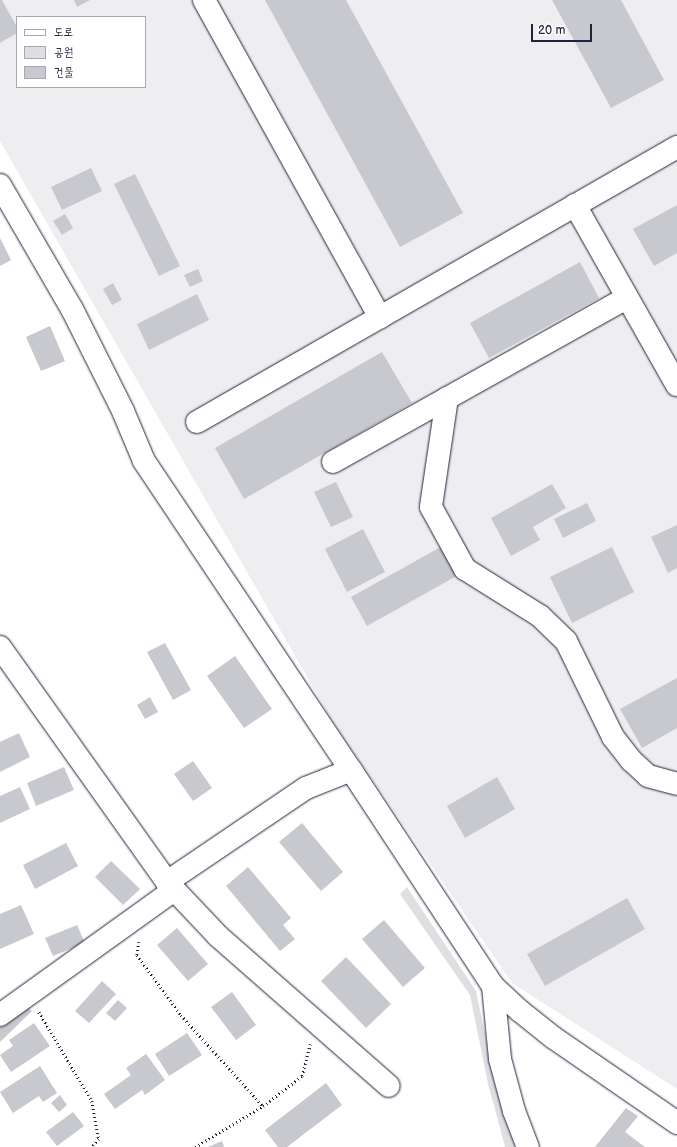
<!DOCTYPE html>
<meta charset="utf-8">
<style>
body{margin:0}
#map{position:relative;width:677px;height:1147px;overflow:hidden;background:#fff;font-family:"Balsamiq Sans","Poor Story",sans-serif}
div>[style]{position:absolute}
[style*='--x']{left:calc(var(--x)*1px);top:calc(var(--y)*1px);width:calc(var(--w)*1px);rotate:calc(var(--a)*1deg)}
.built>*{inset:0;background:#eeeef1}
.green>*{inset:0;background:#dfdfe2}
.building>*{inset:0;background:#c8c8cf}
.path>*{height:2.5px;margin-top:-1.25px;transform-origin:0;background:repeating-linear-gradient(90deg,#22223b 0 1px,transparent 0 4px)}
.roads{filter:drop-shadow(0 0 1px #22223b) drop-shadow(0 0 1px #22223b)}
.minor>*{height:22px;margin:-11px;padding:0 11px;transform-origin:11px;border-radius:11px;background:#fff}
span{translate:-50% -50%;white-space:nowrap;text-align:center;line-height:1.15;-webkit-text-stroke:3.5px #fff;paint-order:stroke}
.legend{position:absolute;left:16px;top:16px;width:130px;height:72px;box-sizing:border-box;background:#fff;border:1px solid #a7a7b1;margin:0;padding:5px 7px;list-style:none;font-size:12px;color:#22223b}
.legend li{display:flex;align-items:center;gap:8px;height:20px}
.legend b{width:20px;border:1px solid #a7a7b1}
.scale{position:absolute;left:531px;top:24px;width:61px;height:18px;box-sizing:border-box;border:2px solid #22223b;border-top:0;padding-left:5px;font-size:12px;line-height:14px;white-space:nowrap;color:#22223b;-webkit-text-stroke:3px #fff;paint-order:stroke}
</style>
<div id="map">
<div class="built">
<div style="clip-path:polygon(evenodd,0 0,677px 0,677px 1089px,512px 983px,334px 724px,0 141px,0 0,17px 17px,145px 17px,145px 87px,17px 87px,17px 17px)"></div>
</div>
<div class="green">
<div style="clip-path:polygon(407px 887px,476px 991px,497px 1090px,515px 1147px,505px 1147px,499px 1124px,488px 1084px,470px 995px,400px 894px)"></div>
</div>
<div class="building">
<div style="clip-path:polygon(0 0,2px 0,17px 27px,17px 33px,0 43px)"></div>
<div style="clip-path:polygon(74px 0,90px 0,77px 7px)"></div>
<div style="clip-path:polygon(265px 0,346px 0,463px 213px,400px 247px)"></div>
<div style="clip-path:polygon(552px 0,621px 0,664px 80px,611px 108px)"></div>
<div style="clip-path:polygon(91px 168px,102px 191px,62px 210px,51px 187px)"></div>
<div style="clip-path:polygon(135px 174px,180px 266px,159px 276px,114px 184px)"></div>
<div style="clip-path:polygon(677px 205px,677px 253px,654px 266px,633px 229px)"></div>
<div style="clip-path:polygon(65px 214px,73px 228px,62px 235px,53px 221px)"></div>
<div style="clip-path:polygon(0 238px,11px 260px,0 266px)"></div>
<div style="clip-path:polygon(580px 262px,599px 298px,489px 358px,470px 323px)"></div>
<div style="clip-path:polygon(198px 269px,203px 281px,190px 287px,184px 275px)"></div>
<div style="clip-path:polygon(113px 283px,122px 300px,112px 305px,103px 289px)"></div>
<div style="clip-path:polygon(197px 294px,209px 320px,149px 350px,137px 324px)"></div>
<div style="clip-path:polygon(50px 326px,65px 361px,41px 371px,26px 337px)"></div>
<div style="clip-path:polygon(382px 352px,412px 403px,244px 499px,215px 448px)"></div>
<div style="clip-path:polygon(336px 482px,353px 517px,331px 527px,314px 492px)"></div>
<div style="clip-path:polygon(552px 484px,566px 508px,533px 527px,540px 540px,511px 556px,491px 518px)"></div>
<div style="clip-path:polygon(587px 503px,596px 521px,563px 538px,554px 519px)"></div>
<div style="clip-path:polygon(677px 525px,677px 568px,668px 573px,651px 537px)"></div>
<div style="clip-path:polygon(363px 529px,385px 572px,347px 592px,325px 549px)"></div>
<div style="clip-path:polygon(446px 544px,462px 573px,367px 626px,351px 597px)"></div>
<div style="clip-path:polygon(612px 547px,634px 592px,572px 623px,550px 577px)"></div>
<div style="clip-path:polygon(165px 643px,191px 690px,173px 700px,147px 652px)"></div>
<div style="clip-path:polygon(235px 656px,272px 709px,244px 728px,207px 676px)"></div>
<div style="clip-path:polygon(677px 678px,677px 728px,642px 748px,620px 709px)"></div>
<div style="clip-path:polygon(150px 697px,158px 712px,145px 719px,137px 705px)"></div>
<div style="clip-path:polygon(19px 733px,30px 757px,0 772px,0 742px)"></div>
<div style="clip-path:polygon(193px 761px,212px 788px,193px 801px,174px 774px)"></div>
<div style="clip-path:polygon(64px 767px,74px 790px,36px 806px,27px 783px)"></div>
<div style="clip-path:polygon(497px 777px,515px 809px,465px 838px,447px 806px)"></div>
<div style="clip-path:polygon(20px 787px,30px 809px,0 823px,0 796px)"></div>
<div style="clip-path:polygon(302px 823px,343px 872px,321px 891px,279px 842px)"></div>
<div style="clip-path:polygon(66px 843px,78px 866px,35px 889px,23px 865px)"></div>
<div style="clip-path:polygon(111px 861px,140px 889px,123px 905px,95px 877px)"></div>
<div style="clip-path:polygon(248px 867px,291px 918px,283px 925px,295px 939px,280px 951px,226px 886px)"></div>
<div style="clip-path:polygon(627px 898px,645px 929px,545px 986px,527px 954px)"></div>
<div style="clip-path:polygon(21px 905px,34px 934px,0 949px,0 914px)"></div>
<div style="clip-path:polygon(384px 920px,425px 968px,403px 987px,362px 939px)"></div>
<div style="clip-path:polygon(77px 925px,85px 943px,53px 956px,45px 938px)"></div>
<div style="clip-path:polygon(177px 928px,208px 964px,188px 981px,157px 945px)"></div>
<div style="clip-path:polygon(346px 957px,391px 1004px,366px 1028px,321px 981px)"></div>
<div style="clip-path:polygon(102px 981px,116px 994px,89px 1023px,75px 1011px)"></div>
<div style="clip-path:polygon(232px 992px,256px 1025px,236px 1040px,211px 1007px)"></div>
<div style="clip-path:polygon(118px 1000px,127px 1008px,115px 1021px,106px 1013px)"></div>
<div style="clip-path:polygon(24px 1004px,32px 1011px,0 1042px,0 1027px)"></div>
<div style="clip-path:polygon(34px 1023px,50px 1046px,11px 1072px,0 1055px,13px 1046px,9px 1040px)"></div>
<div style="clip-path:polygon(187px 1033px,202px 1055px,169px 1076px,155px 1054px)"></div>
<div style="clip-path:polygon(146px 1054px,165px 1080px,145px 1095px,142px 1090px,115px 1109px,104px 1094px,131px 1075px,126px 1068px)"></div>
<div style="clip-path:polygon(40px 1066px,57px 1093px,43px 1102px,39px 1096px,13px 1113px,0 1092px)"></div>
<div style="clip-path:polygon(326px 1083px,342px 1105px,287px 1147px,278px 1147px,265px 1130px)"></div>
<div style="clip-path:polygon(60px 1095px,67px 1105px,59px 1112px,51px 1103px)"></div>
<div style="clip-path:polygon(626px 1108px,638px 1116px,625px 1132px,645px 1147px,595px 1147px)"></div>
<div style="clip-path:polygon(73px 1112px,84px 1126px,57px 1146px,46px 1132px)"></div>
<div style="clip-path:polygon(222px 1141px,224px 1147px,208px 1147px)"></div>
</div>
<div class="path">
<div style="--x:139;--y:942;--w:13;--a:99"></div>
<div style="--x:137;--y:955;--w:74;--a:53.7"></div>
<div style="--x:181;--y:1015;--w:122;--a:48"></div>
<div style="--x:39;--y:1012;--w:104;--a:59.2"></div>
<div style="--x:92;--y:1101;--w:39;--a:80"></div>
<div style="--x:99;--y:1139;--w:11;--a:131"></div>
<div style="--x:195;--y:1147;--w:79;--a:-31.1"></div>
<div style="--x:263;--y:1106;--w:49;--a:-37.6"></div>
<div style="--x:302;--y:1076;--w:33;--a:-76"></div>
</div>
<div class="roads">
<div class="minor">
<div style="--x:204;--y:0;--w:363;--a:61"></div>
<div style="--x:0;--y:185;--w:143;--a:59.9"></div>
<div style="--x:72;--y:309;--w:114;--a:63.4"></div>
<div style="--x:123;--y:411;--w:54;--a:67.2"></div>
<div style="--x:144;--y:461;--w:372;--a:56.2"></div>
<div style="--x:351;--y:770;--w:258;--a:56.7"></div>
<div style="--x:493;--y:986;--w:37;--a:43"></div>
<div style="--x:520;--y:1011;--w:43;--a:38.5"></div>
<div style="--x:554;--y:1038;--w:150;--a:34.6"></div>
<div style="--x:575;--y:205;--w:207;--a:60.5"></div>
<div style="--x:447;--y:398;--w:110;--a:98.4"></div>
<div style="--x:431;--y:507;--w:71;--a:61.3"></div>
<div style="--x:465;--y:569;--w:89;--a:32.1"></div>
<div style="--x:540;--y:616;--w:36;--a:44"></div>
<div style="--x:566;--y:641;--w:107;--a:63.9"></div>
<div style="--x:613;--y:737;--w:31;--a:52"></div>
<div style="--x:632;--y:761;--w:22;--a:43"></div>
<div style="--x:648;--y:776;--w:30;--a:15"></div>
<div style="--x:197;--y:422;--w:553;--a:-29.81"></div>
<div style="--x:333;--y:462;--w:337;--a:-29.2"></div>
<div style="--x:0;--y:647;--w:288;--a:54.6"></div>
<div style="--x:167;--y:882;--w:74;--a:46.6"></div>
<div style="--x:218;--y:936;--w:227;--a:41.3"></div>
<div style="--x:167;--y:882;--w:168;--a:-34.1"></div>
<div style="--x:306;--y:788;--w:48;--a:-21.8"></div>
<div style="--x:493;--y:986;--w:73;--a:84.5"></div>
<div style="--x:500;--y:1059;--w:54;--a:74.9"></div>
<div style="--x:514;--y:1111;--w:39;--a:69"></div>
<div style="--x:0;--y:1015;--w:214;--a:-35.7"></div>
</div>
</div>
<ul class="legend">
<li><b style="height:5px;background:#fff"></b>도로</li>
<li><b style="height:11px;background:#dfdfe2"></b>공원</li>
<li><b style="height:11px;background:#c8c8cf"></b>건물</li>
</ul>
<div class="scale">20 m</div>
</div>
